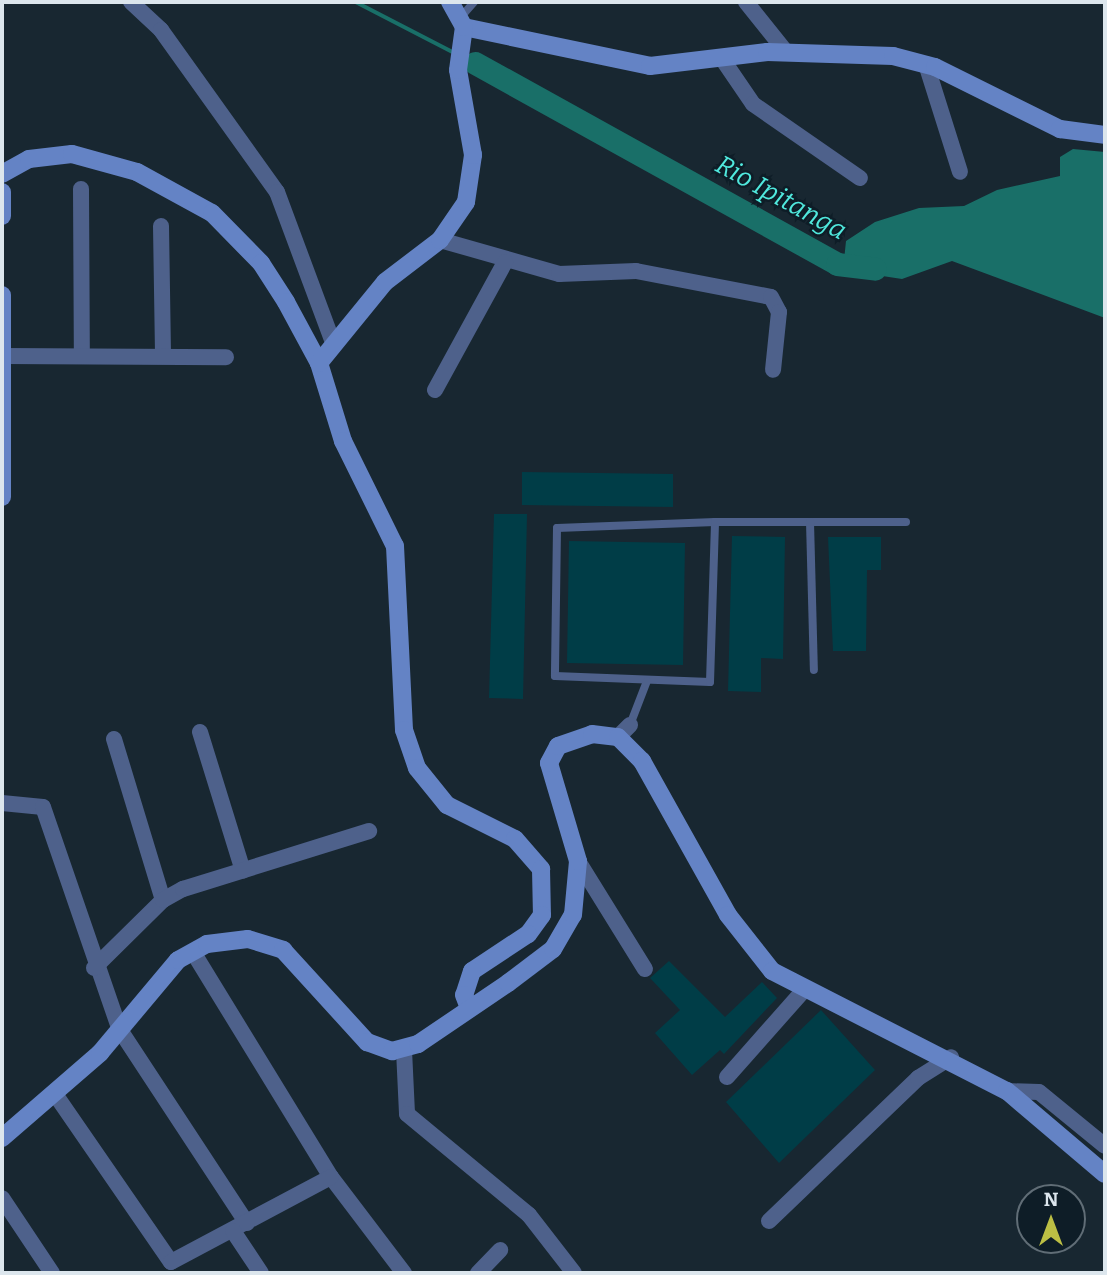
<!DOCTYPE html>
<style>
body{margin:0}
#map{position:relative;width:1107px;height:1275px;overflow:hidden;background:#182731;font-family:Bitter,serif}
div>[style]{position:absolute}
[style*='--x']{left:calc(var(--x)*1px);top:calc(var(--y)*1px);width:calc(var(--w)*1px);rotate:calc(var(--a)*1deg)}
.water>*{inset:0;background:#196f68}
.stream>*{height:3.5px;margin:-1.75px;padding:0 1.75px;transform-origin:1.75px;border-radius:1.75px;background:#196f68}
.river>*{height:23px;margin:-11.5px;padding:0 11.5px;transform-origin:11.5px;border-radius:11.5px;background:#196f68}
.building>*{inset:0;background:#003d47}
.lane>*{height:8px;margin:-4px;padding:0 4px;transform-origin:4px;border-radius:4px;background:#4e618b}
.street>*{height:16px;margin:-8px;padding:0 8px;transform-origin:8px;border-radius:8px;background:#4e618b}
.secondary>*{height:18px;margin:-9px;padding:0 9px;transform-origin:9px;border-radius:9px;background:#6483c5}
span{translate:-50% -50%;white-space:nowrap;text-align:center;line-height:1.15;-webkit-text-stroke:5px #0e1d27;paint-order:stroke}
.water-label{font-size:26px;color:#50e8dd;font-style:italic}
.frame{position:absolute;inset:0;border:4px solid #dce6ed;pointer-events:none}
.north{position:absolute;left:1016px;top:1184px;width:70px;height:70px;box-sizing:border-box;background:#0e1d27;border:2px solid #606d76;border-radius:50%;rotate:0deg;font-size:19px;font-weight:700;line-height:28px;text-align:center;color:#dce6ed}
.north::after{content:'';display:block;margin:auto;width:24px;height:32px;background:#bcbf44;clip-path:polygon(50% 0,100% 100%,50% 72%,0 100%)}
</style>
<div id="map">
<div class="water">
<div style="clip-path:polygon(1073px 149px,1105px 152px,1105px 318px,952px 261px,902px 279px,843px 270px,846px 241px,875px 222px,919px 208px,964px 206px,997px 190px,1060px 176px,1060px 157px)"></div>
</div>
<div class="stream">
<div style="--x:356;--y:2;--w:109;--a:27.3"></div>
</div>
<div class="river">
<div style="--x:475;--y:63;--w:414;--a:29"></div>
<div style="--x:837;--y:264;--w:38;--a:7"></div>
</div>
<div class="building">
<div style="clip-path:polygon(522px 472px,673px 474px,673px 507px,522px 505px)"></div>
<div style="clip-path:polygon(494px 514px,527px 514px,523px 699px,489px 698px)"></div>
<div style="clip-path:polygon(732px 536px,785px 537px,783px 659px,761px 658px,761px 692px,728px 691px)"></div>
<div style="clip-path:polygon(828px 537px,881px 537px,881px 570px,867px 570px,866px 651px,833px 651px)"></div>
<div style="clip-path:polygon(569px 541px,685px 543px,683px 665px,567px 663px)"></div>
<div style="clip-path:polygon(669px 961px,725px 1017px,762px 982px,777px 998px,724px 1054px,720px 1050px,692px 1075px,655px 1033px,680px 1010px,650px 978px)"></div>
<div style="clip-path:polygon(821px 1010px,875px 1070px,779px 1163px,726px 1102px)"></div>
</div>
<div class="lane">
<div style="--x:461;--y:17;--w:20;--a:-49"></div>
<div style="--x:715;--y:522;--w:158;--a:177.8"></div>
<div style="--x:557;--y:528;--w:148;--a:90.8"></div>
<div style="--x:555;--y:676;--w:155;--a:2.2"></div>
<div style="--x:710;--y:682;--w:160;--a:-88.2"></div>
<div style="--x:715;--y:522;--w:191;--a:0"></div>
<div style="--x:810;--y:522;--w:148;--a:88.5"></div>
<div style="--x:630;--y:725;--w:47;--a:-68.9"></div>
</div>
<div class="street">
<div style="--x:131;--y:2;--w:41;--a:43"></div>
<div style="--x:161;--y:30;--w:199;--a:54.4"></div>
<div style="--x:277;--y:192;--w:163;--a:69.6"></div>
<div style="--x:746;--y:2;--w:64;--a:51.3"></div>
<div style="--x:723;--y:60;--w:53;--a:55.7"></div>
<div style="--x:753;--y:104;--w:130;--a:34.7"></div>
<div style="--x:926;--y:64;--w:113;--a:72.5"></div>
<div style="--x:81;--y:189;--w:166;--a:89.7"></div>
<div style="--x:161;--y:226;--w:130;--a:89.1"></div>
<div style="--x:440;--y:240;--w:124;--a:15.9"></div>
<div style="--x:559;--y:274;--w:77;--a:-2.2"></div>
<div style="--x:636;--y:271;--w:137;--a:10.9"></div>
<div style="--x:771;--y:297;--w:17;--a:62"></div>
<div style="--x:779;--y:312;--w:58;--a:95.9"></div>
<div style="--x:4;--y:356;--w:222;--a:0.3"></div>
<div style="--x:435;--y:390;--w:146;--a:-61.3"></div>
<div style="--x:200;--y:732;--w:145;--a:72.8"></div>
<div style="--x:618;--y:737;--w:17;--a:-45"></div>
<div style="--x:114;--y:739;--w:168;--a:73.1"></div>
<div style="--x:2;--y:803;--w:41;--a:5.6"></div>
<div style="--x:43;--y:807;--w:236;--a:71"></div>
<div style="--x:120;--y:1030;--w:231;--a:56.7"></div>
<div style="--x:578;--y:861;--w:127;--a:58.2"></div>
<div style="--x:193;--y:952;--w:264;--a:58.5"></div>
<div style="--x:331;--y:1177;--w:121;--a:52.8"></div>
<div style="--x:94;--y:968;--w:97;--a:-44.6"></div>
<div style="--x:163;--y:900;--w:23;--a:-29"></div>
<div style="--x:183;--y:889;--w:195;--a:-17.3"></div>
<div style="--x:404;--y:1050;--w:64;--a:87.3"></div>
<div style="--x:407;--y:1114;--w:158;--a:39.6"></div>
<div style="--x:529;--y:1215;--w:73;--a:52.2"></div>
<div style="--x:727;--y:1077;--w:115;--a:-48.5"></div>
<div style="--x:1007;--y:1091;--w:32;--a:2"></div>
<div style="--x:1039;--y:1092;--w:85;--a:39.3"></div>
<div style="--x:55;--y:1094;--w:204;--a:55.4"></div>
<div style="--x:171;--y:1262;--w:181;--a:-28"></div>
<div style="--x:2;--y:1198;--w:90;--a:56.3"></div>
<div style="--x:769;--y:1221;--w:207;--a:-43.8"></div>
<div style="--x:918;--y:1078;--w:39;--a:-32"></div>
<div style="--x:233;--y:1231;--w:50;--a:56.3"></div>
<div style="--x:478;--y:1273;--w:32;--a:-46"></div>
</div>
<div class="secondary">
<div style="--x:464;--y:27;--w:190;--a:11.8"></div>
<div style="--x:650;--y:66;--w:118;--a:-6.8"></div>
<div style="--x:767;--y:52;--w:126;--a:1.8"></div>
<div style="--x:893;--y:56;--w:43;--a:14.7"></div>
<div style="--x:935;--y:67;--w:140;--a:26.4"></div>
<div style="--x:1060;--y:129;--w:45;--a:7.6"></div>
<div style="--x:2;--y:174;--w:31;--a:-29"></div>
<div style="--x:29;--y:159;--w:43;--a:-6.6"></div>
<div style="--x:72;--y:154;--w:67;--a:15.5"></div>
<div style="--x:137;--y:172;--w:85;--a:28.7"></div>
<div style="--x:212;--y:213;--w:70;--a:45.6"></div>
<div style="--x:261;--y:263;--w:46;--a:57.3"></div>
<div style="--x:286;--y:302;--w:69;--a:61.6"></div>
<div style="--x:319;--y:363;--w:82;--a:72.9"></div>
<div style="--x:343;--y:441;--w:117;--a:63.7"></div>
<div style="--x:395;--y:546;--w:184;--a:87.2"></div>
<div style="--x:404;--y:730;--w:40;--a:71.1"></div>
<div style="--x:417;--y:768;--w:48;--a:51"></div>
<div style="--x:447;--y:805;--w:76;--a:26.6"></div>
<div style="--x:515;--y:839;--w:40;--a:49"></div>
<div style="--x:541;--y:869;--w:46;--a:88.8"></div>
<div style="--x:542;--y:915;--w:24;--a:126"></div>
<div style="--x:528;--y:934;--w:67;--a:146.5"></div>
<div style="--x:472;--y:971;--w:25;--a:108"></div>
<div style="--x:464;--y:995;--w:14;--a:69"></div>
<div style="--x:2;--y:192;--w:24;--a:90"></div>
<div style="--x:2;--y:295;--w:202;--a:90"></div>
<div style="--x:319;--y:363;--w:104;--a:-50.8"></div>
<div style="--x:385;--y:282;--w:69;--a:-37.4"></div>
<div style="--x:440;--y:240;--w:46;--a:-55.6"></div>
<div style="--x:466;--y:202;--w:48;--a:-81.5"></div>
<div style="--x:473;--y:155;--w:86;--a:-100"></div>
<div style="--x:458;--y:70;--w:43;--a:-82.1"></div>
<div style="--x:464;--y:27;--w:29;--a:-119"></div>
<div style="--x:2;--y:1138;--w:130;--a:-40.9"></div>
<div style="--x:100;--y:1053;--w:121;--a:-50"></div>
<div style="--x:178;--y:960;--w:33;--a:-29"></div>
<div style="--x:207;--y:944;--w:41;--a:-7"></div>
<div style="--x:248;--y:939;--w:37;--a:17"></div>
<div style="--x:283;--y:950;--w:125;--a:47.6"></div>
<div style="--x:367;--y:1042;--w:27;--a:20"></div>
<div style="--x:392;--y:1051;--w:27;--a:-15"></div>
<div style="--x:418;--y:1044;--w:109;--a:-34.1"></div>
<div style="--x:508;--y:983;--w:56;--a:-37.1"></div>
<div style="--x:553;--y:949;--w:39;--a:-60"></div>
<div style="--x:573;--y:915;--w:54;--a:-84.7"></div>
<div style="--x:578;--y:861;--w:102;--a:-106.5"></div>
<div style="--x:549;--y:763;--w:19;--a:-62"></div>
<div style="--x:558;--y:746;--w:36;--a:-19"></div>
<div style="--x:592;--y:734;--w:26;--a:7"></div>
<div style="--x:618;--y:737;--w:34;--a:45"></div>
<div style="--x:642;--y:761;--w:176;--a:60.8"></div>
<div style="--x:728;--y:915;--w:71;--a:51.8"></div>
<div style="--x:772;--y:971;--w:264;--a:27.1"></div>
<div style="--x:1007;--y:1091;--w:128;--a:40.3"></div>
</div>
<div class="water-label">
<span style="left:781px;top:198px;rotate:29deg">Rio Ipitanga</span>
</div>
<div class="frame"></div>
<div class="north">N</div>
</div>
